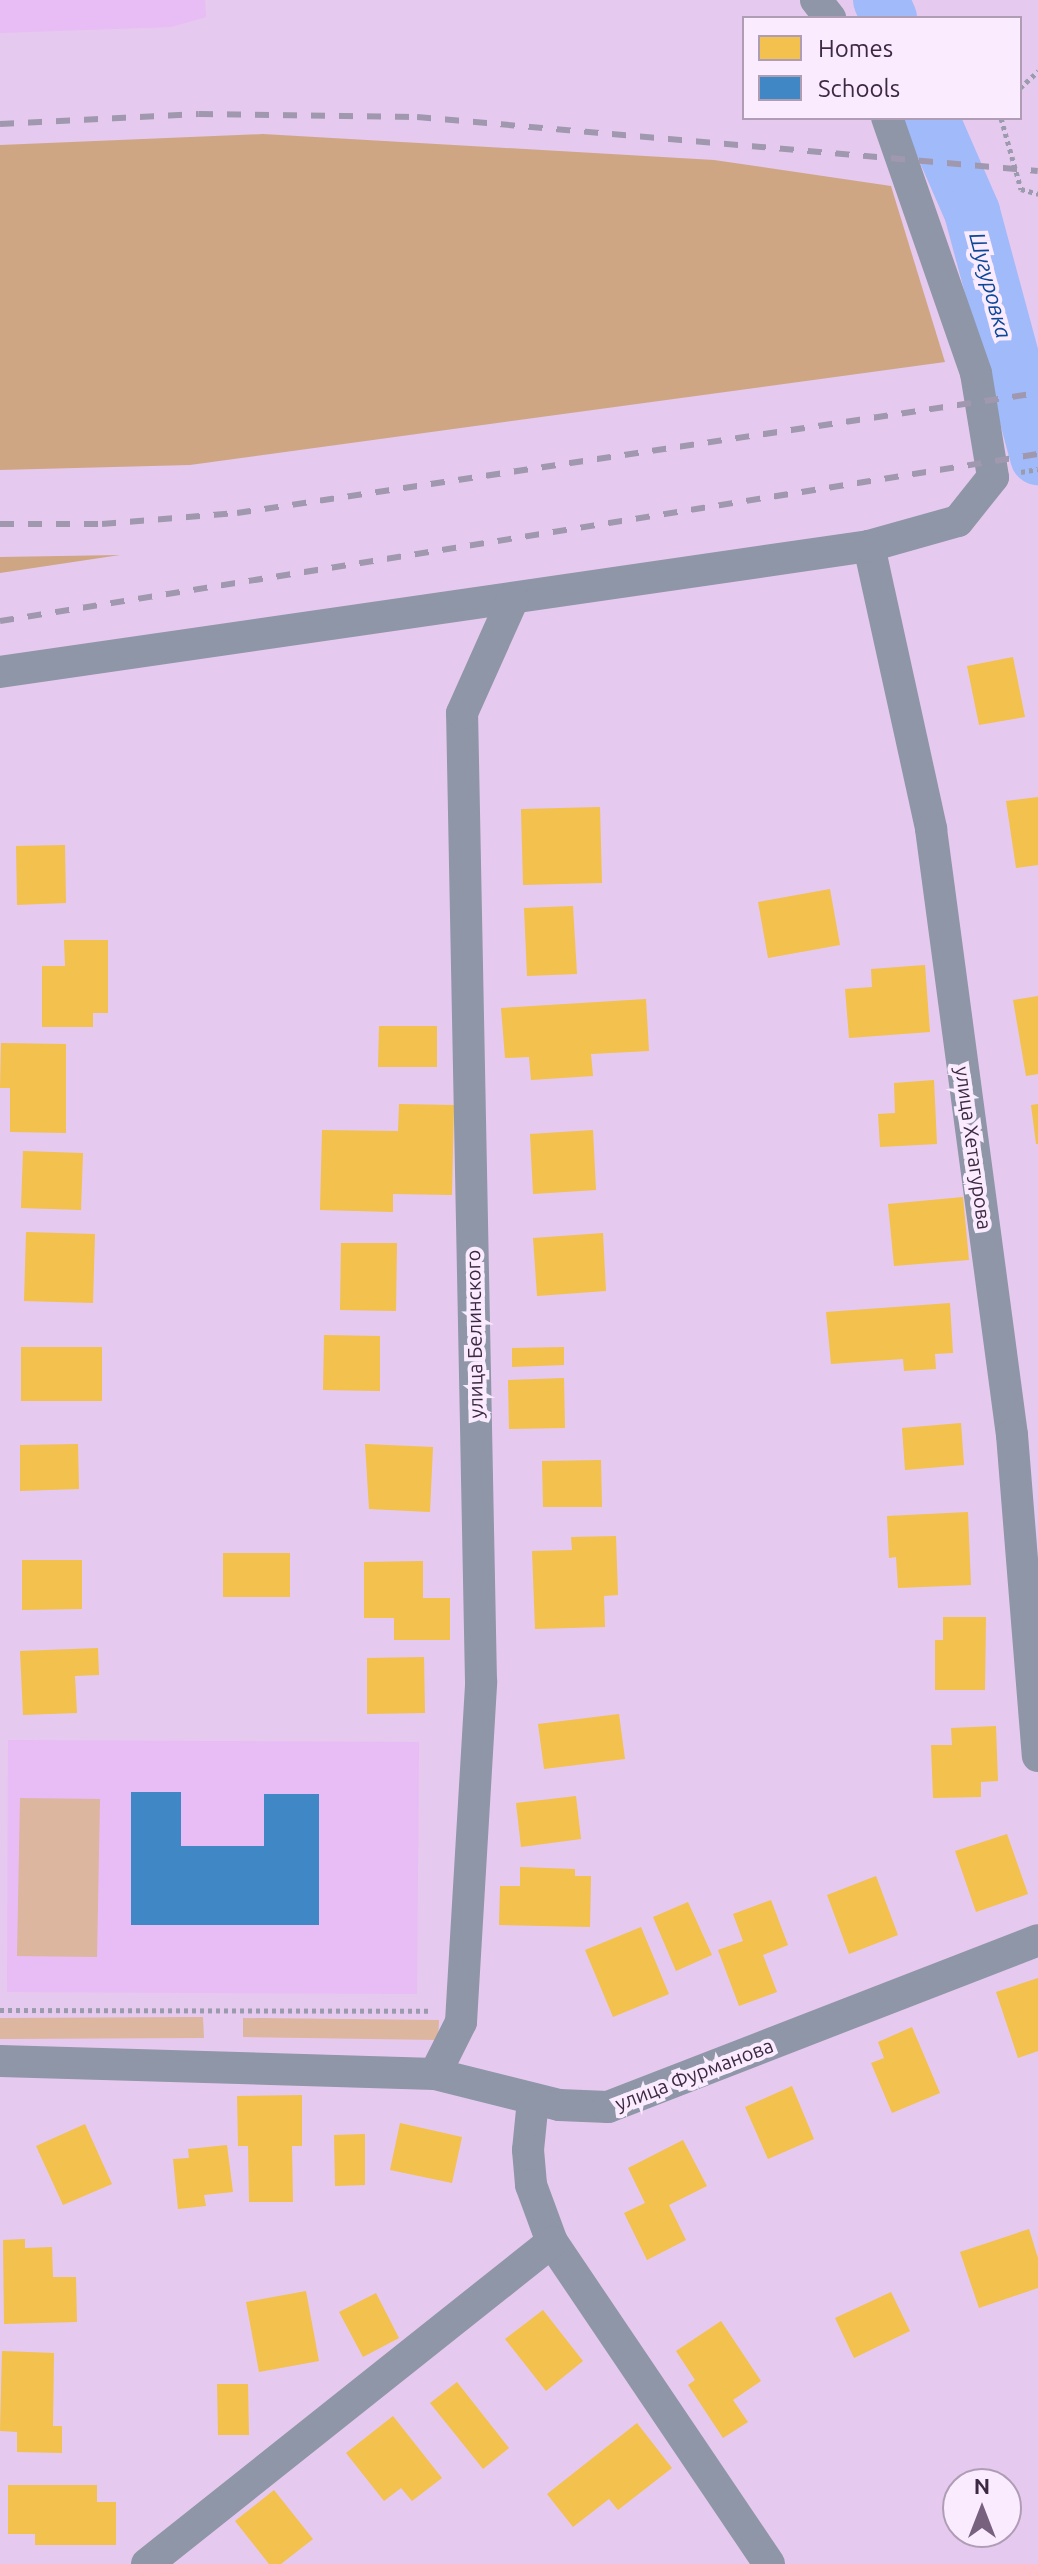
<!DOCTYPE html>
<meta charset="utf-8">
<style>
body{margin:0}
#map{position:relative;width:1038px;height:2564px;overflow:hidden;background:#e6c9ee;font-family:Ubuntu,sans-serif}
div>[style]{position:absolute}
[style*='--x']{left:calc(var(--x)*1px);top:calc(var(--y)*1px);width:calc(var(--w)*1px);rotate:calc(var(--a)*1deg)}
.built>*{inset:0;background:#e8bcf4}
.green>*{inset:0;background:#dcb69e}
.forest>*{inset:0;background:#cea684}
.homes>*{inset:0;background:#f2c14e}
.schools>*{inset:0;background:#3f88c5}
.river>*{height:56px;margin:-28px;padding:0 28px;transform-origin:28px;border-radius:28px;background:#a0bafa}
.path>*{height:5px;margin-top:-2.5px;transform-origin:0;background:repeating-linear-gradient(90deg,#9b9bae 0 4px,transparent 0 8px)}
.minor>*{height:32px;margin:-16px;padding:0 16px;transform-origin:16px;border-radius:16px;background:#8e96a7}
.rail>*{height:6px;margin-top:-3px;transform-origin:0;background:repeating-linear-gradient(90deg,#9f98ae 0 14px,transparent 0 28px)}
span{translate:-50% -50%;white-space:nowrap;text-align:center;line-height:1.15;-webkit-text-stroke:8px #faebff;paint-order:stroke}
.street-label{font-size:20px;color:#3d2943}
.water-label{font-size:22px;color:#0c4898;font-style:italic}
.legend{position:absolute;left:742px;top:16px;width:280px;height:104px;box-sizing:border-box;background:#faebff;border:2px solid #ae9db4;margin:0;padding:10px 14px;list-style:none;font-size:24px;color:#3d2943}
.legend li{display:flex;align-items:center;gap:16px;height:40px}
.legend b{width:40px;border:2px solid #ae9db4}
.north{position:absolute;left:942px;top:2468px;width:80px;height:80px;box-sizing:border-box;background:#faebff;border:2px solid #ae9db4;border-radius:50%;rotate:0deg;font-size:22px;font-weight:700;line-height:32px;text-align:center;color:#3d2943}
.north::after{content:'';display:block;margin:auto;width:28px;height:36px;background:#78617f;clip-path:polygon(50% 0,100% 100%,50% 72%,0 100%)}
</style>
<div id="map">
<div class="built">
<div style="clip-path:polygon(0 0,205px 0,206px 17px,171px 27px,0 33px)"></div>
<div style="clip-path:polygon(8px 1740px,419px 1742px,417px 1994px,7px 1992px)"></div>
</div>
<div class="green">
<div style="clip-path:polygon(20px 1798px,100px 1799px,97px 1957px,17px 1956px)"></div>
<div style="clip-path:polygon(203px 2017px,204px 2038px,0 2039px,0 2018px)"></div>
<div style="clip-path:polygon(243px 2018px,439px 2020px,438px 2040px,243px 2037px)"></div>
</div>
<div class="forest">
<div style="clip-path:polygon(263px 134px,714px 160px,891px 186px,945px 362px,190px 465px,0 470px,0 145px)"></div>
<div style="clip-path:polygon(120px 555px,0 573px,0 557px)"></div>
</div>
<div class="homes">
<div style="clip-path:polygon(1013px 657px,1025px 717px,979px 725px,967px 666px)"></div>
<div style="clip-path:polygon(1038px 797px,1038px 865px,1016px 868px,1006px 801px)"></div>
<div style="clip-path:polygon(600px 807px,602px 883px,523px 885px,521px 809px)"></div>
<div style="clip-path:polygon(65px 845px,66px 903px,17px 905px,16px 846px)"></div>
<div style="clip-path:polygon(830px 889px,840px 945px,768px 958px,758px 902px)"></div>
<div style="clip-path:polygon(573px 906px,577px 974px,527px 976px,524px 908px)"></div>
<div style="clip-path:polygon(64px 940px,108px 940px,108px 1013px,93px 1013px,93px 1027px,42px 1027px,42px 966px,65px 966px)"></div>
<div style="clip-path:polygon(925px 965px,930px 1032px,849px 1038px,845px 989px,872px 987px,871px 969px)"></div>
<div style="clip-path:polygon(1038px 996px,1038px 1074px,1026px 1076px,1013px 1000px)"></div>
<div style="clip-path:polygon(646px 999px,649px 1051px,591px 1054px,593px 1076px,531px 1080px,529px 1057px,505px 1058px,501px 1008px)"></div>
<div style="clip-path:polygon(379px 1026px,437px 1026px,437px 1067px,378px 1067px)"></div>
<div style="clip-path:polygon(1px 1043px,66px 1044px,66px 1133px,10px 1132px,10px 1088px,0 1088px)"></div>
<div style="clip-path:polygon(934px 1080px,937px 1144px,880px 1147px,878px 1114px,895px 1113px,894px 1083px)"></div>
<div style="clip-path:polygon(399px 1104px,454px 1105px,452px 1195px,393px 1194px,393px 1212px,320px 1210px,322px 1130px,398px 1131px)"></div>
<div style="clip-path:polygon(1038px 1104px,1038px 1144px,1036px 1144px,1031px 1105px)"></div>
<div style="clip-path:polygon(593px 1130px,596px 1190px,533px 1194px,530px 1134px)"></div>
<div style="clip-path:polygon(23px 1151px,83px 1153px,81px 1210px,21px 1208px)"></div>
<div style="clip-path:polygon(963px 1197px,969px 1260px,894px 1266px,888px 1204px)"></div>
<div style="clip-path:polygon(26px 1232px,95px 1234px,93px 1303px,24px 1301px)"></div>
<div style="clip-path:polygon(603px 1233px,606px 1291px,537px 1296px,533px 1238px)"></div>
<div style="clip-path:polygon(341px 1243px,397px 1243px,396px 1311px,340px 1310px)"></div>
<div style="clip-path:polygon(950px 1303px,953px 1353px,935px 1354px,936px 1369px,904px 1371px,903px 1359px,831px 1364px,826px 1312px)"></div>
<div style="clip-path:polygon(324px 1335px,380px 1336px,380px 1391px,323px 1390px)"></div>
<div style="clip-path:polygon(21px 1347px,102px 1347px,102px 1401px,21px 1401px)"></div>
<div style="clip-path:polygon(564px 1347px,564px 1365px,512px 1367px,512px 1348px)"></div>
<div style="clip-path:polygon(564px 1378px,565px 1428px,509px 1429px,508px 1380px)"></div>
<div style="clip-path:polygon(961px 1423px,964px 1465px,905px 1470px,902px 1428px)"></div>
<div style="clip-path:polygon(78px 1444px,79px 1489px,20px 1491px,20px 1445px)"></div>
<div style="clip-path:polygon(365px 1444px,433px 1447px,430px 1512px,369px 1509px)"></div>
<div style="clip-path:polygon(601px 1460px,602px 1507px,543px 1507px,542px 1461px)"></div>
<div style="clip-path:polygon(968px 1512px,971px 1585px,898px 1588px,896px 1557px,889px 1558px,887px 1516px)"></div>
<div style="clip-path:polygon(616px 1536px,618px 1595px,604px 1596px,605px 1627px,535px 1629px,532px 1551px,572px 1550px,571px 1537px)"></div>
<div style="clip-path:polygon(223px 1553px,290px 1553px,290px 1597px,223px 1597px)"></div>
<div style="clip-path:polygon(22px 1560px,82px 1560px,82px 1609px,22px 1610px)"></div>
<div style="clip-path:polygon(423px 1561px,423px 1598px,450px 1598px,450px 1640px,394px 1640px,394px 1618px,364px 1618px,364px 1562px)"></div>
<div style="clip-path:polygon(943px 1617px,986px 1617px,985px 1690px,935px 1690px,935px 1640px,943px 1640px)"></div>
<div style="clip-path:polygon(98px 1648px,99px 1675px,75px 1676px,77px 1713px,23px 1715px,20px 1651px)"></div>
<div style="clip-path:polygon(424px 1657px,425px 1713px,367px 1714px,367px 1658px)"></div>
<div style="clip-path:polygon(619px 1714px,625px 1759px,544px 1769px,538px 1724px)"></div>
<div style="clip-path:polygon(996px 1726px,998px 1781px,981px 1782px,981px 1797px,933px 1798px,931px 1745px,952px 1745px,951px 1728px)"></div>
<div style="clip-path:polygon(576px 1796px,581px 1839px,521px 1847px,516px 1803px)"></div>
<div style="clip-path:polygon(1007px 1834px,1028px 1894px,976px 1912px,955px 1851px)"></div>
<div style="clip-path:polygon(520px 1867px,575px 1869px,575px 1876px,591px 1876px,590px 1927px,499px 1925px,500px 1886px,520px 1886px)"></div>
<div style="clip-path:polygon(876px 1876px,898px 1935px,849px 1954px,827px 1895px)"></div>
<div style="clip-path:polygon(771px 1900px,788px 1945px,763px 1955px,777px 1992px,739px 2006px,718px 1950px,743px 1941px,733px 1914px)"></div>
<div style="clip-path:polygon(688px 1902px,712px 1955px,676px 1971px,653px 1917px)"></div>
<div style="clip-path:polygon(641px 1927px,669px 1994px,613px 2017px,585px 1950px)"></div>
<div style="clip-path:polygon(1038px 1978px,1038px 2051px,1018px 2058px,996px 1992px)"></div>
<div style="clip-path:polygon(912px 2027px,940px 2093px,892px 2113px,871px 2063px,884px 2058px,878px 2042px)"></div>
<div style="clip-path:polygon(792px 2086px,814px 2139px,768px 2159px,745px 2107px)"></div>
<div style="clip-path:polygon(302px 2095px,302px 2146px,292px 2146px,293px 2202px,249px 2202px,248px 2146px,238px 2146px,237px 2096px)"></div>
<div style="clip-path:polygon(400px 2123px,462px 2137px,452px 2183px,390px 2170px)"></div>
<div style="clip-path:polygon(85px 2124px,112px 2184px,63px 2205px,36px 2146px)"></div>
<div style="clip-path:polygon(365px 2134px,365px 2185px,335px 2186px,334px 2135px)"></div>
<div style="clip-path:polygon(683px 2140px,707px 2186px,669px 2205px,686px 2240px,647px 2260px,624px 2213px,645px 2203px,628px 2168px)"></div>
<div style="clip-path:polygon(227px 2145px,233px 2192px,204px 2195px,206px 2206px,178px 2209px,173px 2159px,189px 2158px,188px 2149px)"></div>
<div style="clip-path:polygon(1029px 2229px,1038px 2258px,1038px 2288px,979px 2308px,960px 2252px)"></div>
<div style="clip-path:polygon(25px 2239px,25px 2248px,52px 2247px,53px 2277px,76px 2277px,77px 2322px,4px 2324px,3px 2240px)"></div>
<div style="clip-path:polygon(306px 2291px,319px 2361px,259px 2372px,246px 2302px)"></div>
<div style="clip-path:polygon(891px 2292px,910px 2331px,854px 2358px,835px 2318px)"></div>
<div style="clip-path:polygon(376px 2293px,399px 2338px,363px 2357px,339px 2312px)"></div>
<div style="clip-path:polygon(543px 2310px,583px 2361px,546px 2391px,505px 2339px)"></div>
<div style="clip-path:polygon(721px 2321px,761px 2381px,733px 2400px,748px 2422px,723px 2438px,688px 2385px,695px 2380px,676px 2351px)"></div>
<div style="clip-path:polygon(2px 2351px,54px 2353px,53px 2426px,62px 2426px,62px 2453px,17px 2452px,17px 2432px,0 2431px)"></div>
<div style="clip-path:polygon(457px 2382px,509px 2448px,483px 2469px,430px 2403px)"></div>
<div style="clip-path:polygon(217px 2384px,248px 2384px,249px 2435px,218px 2435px)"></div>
<div style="clip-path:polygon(393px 2416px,442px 2478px,412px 2501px,401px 2488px,384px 2501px,346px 2453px)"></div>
<div style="clip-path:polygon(637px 2423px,672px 2468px,618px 2510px,609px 2499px,573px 2527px,547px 2494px)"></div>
<div style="clip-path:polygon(8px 2485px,97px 2485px,97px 2502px,116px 2502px,116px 2545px,35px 2545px,35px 2534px,8px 2534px)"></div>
<div style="clip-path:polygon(274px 2490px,313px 2539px,281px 2564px,269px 2564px,235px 2521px)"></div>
</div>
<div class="schools">
<div style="clip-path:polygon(131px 1792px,181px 1792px,181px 1846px,264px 1846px,264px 1794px,319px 1794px,319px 1925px,131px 1925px)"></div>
</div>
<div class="river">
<div style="--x:881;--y:0;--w:20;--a:66"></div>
<div style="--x:931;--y:118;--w:103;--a:66.4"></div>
<div style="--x:972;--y:212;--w:254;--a:74.9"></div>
</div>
<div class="path">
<div style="--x:1020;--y:88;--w:25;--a:-43"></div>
<div style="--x:1001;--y:118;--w:74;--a:74.3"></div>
<div style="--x:1021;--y:189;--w:18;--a:16"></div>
<div style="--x:1021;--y:472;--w:17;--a:-10"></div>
<div style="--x:0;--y:2010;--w:431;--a:0.1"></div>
</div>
<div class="minor">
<div style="--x:816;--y:0;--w:23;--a:52"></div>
<div style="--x:869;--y:546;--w:290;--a:77.6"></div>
<div style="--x:931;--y:829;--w:611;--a:82.39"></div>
<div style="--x:1012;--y:1435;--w:322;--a:85.4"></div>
<div style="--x:0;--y:672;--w:878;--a:-8.25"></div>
<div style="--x:869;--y:546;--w:92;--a:-15.7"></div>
<div style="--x:958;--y:521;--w:56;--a:-51.5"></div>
<div style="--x:993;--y:477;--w:105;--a:-99.3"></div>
<div style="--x:976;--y:373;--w:270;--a:-109.2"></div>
<div style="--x:0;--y:2061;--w:435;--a:1.7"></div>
<div style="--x:435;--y:2074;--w:128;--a:14"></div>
<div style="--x:559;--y:2105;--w:49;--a:2.3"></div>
<div style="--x:608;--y:2107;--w:461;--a:-21.2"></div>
<div style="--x:435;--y:2074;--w:58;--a:-63.4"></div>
<div style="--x:461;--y:2022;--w:341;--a:-86.6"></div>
<div style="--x:481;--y:1682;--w:969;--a:-91.12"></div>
<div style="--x:462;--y:713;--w:125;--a:-65.9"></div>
<div style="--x:533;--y:2100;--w:50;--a:95.7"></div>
<div style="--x:528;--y:2150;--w:35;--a:85"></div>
<div style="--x:531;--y:2185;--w:61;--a:69.8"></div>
<div style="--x:552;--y:2242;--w:388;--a:56"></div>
<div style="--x:147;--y:2564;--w:517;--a:-38.49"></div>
</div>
<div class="rail">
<div style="--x:0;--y:124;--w:199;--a:-2.9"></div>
<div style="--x:199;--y:114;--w:218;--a:0.8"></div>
<div style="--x:417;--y:117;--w:623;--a:4.97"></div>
<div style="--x:0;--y:524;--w:102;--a:0"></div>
<div style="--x:102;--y:524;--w:135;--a:-4.7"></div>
<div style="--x:237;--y:513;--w:810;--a:-8.52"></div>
<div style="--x:0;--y:621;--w:1051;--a:-9.14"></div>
</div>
<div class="street-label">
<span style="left:974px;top:1148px;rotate:82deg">улица Хетагурова</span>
<span style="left:474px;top:1334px;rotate:-91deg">улица Белинского</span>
<span style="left:694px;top:2074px;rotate:-21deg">улица Фурманова</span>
</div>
<div class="water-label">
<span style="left:991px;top:285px;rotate:75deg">Шугуровка</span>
</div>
<ul class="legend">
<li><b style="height:22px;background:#f2c14e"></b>Homes</li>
<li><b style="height:22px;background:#3f88c5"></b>Schools</li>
</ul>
<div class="north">N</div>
</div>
